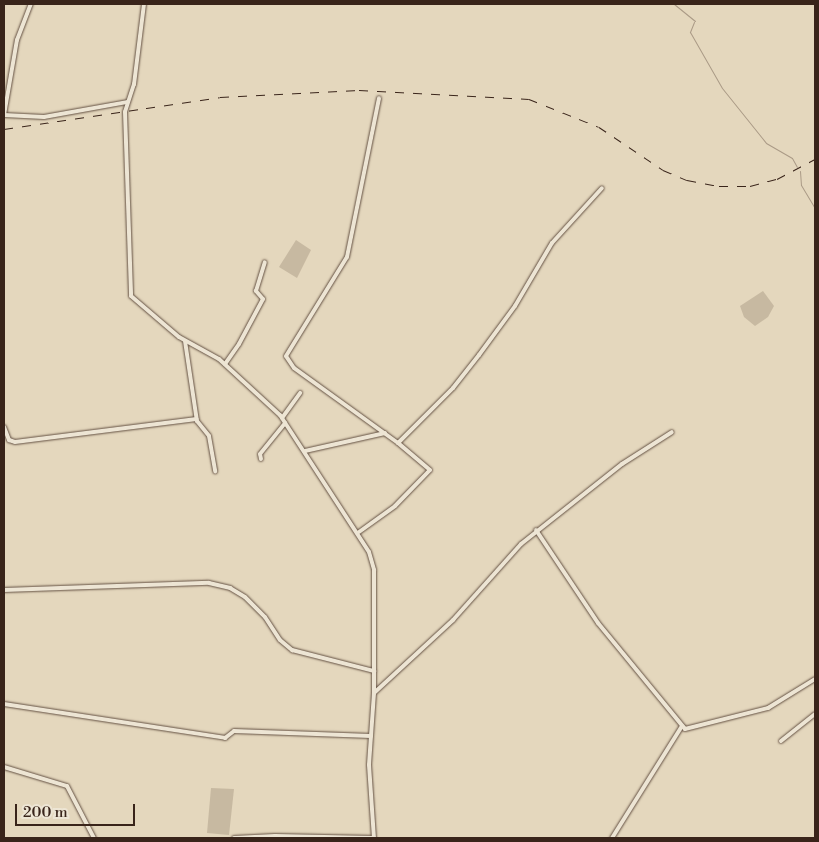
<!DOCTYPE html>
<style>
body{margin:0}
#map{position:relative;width:819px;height:842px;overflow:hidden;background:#e4d7bd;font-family:"Libre Bodoni",serif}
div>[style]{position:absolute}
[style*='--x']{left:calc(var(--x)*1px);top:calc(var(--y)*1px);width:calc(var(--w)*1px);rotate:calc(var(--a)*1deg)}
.green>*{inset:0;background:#c7b9a1}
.stream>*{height:1px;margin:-0.5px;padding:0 0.5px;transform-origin:0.5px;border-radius:0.5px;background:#aa9a86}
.roads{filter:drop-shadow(0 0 1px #645143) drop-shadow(0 0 1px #645143)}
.street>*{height:4px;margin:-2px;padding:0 2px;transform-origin:2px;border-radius:2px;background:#ede5d4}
.rail>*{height:1px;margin-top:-0.5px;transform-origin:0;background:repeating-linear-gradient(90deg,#39241a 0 9px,transparent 0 18px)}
span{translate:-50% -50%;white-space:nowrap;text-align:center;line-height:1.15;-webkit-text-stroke:5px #ede5d4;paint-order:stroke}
.frame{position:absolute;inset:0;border:5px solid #39241a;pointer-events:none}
.scale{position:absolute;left:15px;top:804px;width:120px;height:22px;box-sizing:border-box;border:2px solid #39241a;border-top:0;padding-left:6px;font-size:15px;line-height:18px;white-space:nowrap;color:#39241a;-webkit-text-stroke:4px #ede5d4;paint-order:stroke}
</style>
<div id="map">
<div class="green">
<div style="clip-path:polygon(296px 240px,311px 250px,297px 278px,279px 267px)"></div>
<div style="clip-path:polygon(763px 291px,774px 306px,768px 317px,755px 326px,744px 317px,740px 306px)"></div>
<div style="clip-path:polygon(211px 788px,234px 789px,229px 835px,207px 833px)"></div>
</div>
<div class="stream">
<div style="--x:674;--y:4;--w:27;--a:39"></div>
<div style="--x:694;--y:22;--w:11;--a:112"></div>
<div style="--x:690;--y:32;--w:64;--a:60.3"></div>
<div style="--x:722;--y:88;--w:70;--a:51.3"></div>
<div style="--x:766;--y:143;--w:30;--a:30"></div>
<div style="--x:792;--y:158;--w:10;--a:61"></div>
<div style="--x:800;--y:171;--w:14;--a:86"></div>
<div style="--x:801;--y:185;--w:27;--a:59"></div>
</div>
<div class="roads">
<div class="street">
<div style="--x:144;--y:4;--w:81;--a:97.1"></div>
<div style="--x:134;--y:84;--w:29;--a:108"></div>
<div style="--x:125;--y:112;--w:184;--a:88.1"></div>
<div style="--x:131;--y:296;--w:63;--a:40.5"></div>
<div style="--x:179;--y:337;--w:46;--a:28.8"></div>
<div style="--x:219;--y:359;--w:83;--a:42.6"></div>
<div style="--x:280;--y:415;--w:163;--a:57"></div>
<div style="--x:369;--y:552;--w:19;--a:74"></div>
<div style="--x:374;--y:570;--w:123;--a:90"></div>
<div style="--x:374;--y:693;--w:72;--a:94"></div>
<div style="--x:369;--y:765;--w:73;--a:86.1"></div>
<div style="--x:4;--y:115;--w:40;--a:2.9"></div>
<div style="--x:44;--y:117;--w:84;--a:-10.2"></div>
<div style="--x:4;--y:115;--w:76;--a:-80.2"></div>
<div style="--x:17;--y:40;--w:39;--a:-69"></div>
<div style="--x:185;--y:341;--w:81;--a:81.5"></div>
<div style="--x:197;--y:421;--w:19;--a:51"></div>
<div style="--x:209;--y:436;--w:36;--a:80"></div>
<div style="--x:225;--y:364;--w:24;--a:-55"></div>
<div style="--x:239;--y:344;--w:51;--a:-61.9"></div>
<div style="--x:263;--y:299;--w:11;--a:-131"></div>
<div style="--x:256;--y:291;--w:30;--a:-73"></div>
<div style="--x:282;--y:418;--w:31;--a:-54"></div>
<div style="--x:4;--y:427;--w:14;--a:69"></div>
<div style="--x:9;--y:440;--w:6;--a:18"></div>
<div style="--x:15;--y:442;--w:183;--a:-7.2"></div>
<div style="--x:398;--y:443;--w:78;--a:-45"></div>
<div style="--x:453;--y:388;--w:42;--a:-51.8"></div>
<div style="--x:479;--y:355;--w:61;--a:-53.7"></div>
<div style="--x:515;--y:306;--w:73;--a:-59.6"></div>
<div style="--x:552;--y:243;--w:74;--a:-47.7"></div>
<div style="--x:305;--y:451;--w:82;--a:-12.7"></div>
<div style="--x:261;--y:459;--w:5;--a:-101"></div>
<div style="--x:260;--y:454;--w:40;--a:-51"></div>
<div style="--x:536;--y:530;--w:112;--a:56.3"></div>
<div style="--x:598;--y:623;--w:137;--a:50.6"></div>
<div style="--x:685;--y:729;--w:86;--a:-14.2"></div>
<div style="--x:768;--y:708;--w:55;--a:-31.7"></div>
<div style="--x:359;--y:532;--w:44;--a:-35.8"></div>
<div style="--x:395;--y:506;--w:50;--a:-45.8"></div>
<div style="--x:430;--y:470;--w:42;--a:-139.8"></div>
<div style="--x:398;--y:443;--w:128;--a:-144.2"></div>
<div style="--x:294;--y:368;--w:14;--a:-124"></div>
<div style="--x:286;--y:356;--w:116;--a:-58.4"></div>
<div style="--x:347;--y:257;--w:162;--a:-78.6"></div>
<div style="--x:4;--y:590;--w:205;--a:-2"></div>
<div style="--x:209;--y:583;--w:22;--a:13"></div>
<div style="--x:230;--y:588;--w:17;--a:31"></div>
<div style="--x:245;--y:597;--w:28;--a:45"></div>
<div style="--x:265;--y:617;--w:27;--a:57"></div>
<div style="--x:280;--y:640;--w:16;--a:40"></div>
<div style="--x:292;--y:650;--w:85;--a:14.4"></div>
<div style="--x:374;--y:693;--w:108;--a:-42.7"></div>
<div style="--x:453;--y:620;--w:102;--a:-48.2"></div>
<div style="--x:521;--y:544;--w:129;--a:-38.4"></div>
<div style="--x:622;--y:464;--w:59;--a:-32.6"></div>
<div style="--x:4;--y:704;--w:224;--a:8.7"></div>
<div style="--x:225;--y:738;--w:11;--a:-38"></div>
<div style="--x:234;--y:731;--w:137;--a:2.1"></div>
<div style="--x:781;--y:741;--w:43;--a:-38.5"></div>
<div style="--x:4;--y:767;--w:66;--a:16.8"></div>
<div style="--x:67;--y:786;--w:59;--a:62.6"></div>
<div style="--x:234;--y:838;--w:41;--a:-2.8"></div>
<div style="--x:275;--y:836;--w:99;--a:1.2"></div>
<div style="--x:612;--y:838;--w:132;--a:-58"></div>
</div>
</div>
<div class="rail">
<div style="--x:4;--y:129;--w:218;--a:-8.4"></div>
<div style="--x:220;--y:97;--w:139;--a:-2.9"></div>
<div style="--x:359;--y:90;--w:170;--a:3"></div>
<div style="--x:529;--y:99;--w:75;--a:21.8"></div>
<div style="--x:599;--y:127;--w:77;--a:33.9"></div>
<div style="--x:663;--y:170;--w:26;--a:23"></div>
<div style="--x:687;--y:180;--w:33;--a:11"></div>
<div style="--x:719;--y:186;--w:31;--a:0"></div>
<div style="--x:750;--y:186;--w:28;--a:-15"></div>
<div style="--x:777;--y:179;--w:43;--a:-27.8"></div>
</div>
<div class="frame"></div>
<div class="scale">200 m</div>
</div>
